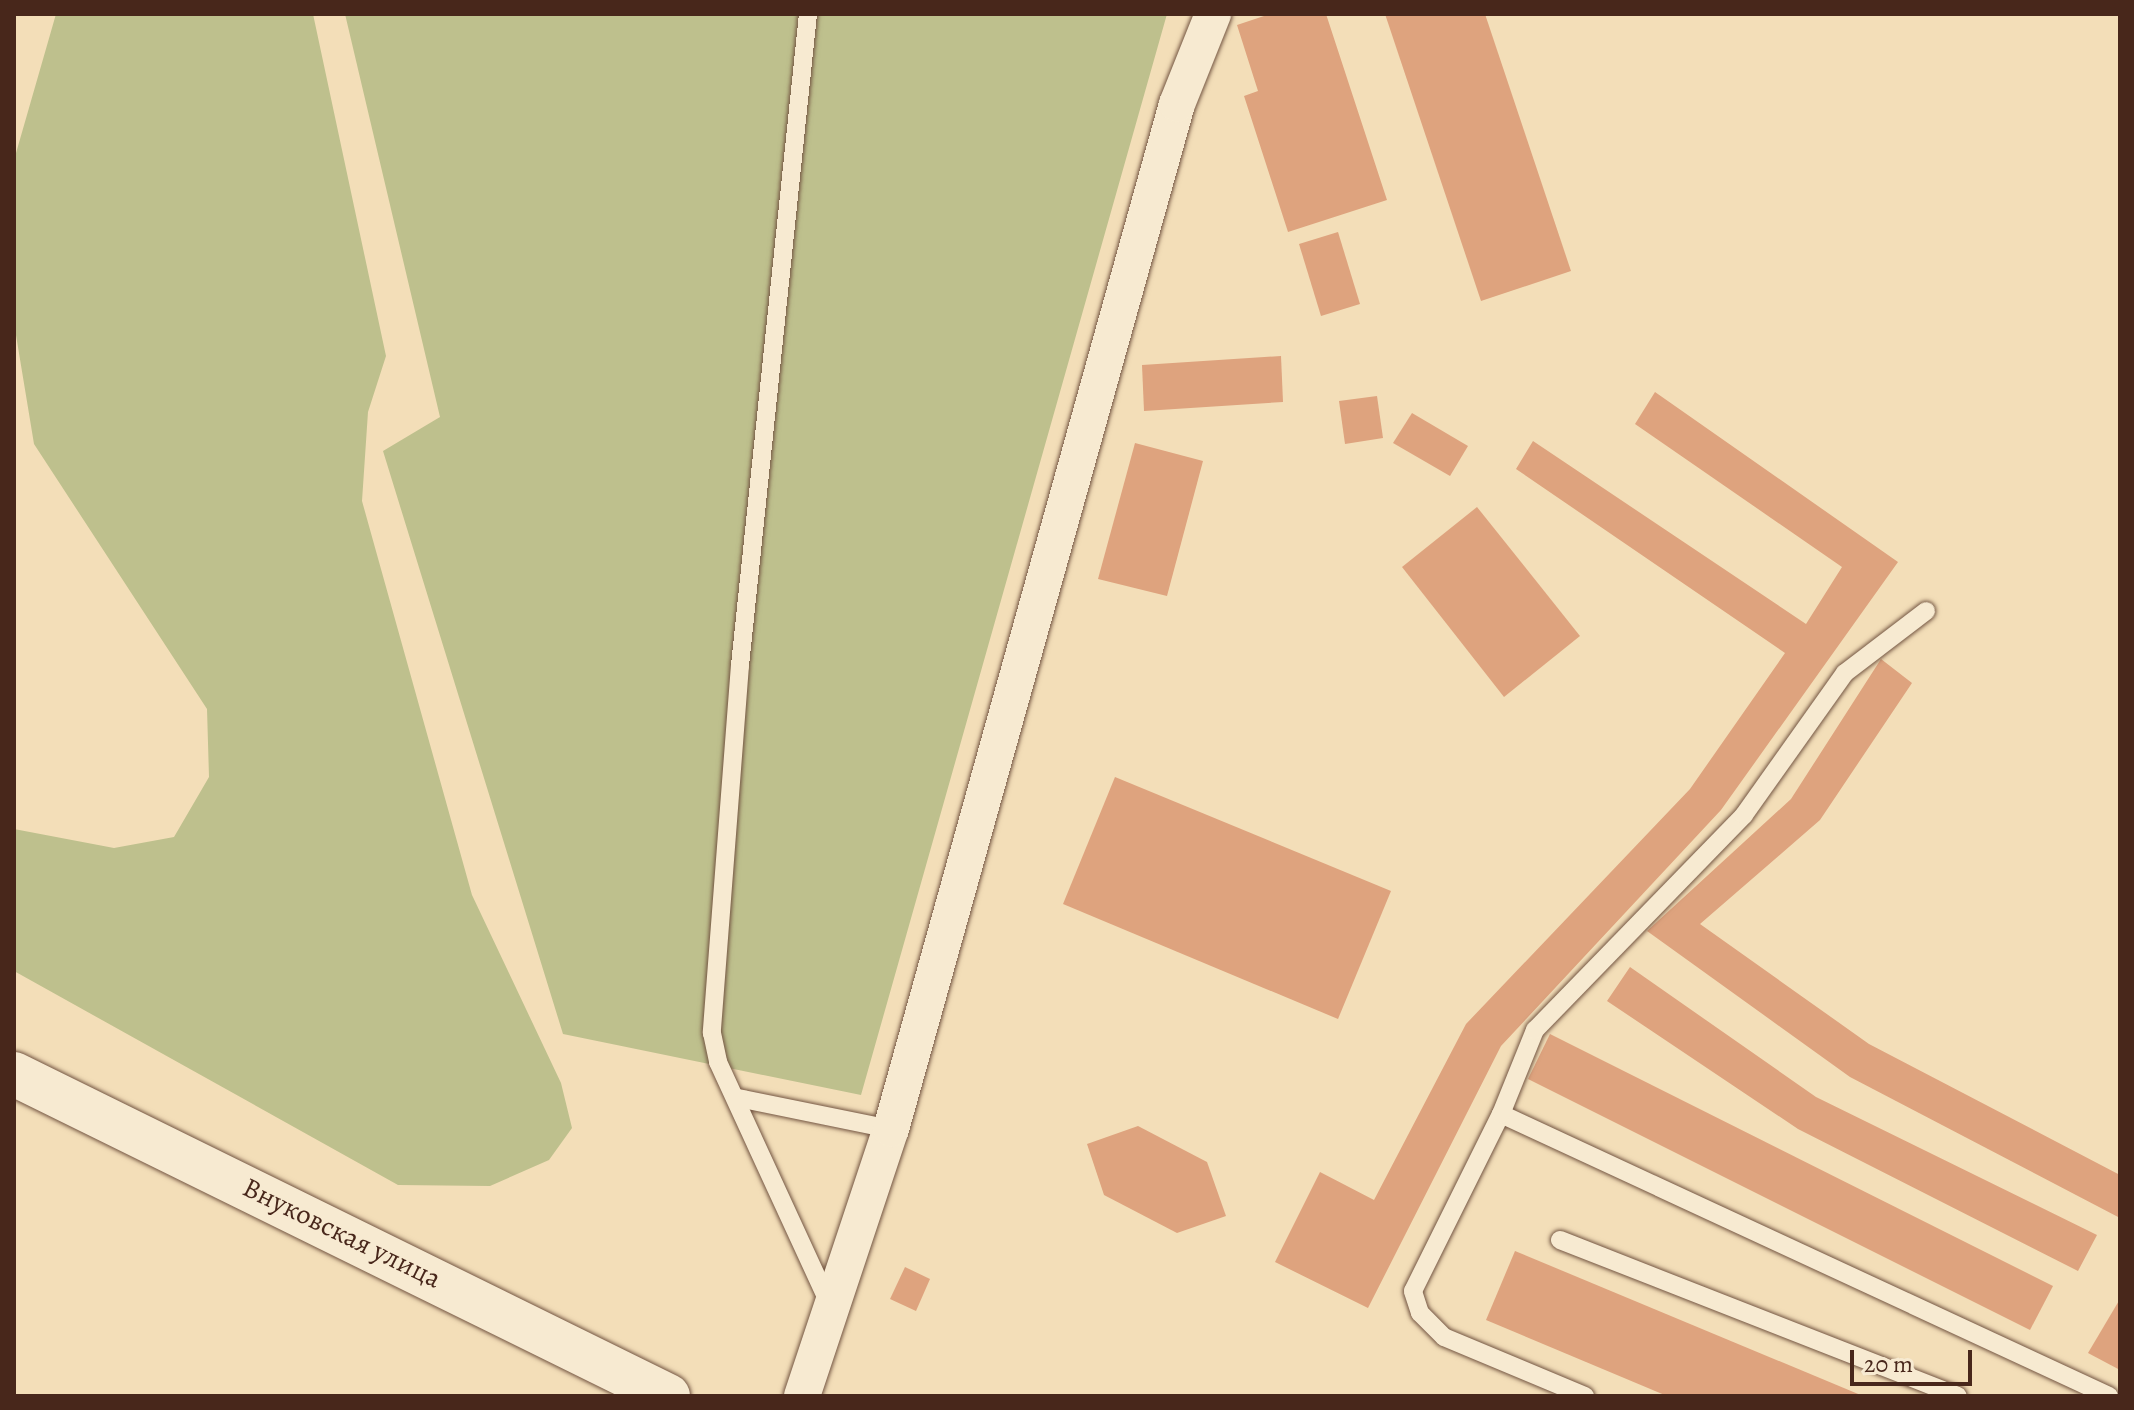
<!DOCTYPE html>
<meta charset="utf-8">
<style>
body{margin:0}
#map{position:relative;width:2134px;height:1410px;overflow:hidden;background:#f3deb8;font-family:Alegreya,serif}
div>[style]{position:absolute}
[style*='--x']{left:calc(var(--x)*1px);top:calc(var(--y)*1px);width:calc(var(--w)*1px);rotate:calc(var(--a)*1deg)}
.green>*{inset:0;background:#bec08d}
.building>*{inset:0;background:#dea37e}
.roads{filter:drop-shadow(0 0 2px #735542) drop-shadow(0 0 2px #735542)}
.lane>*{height:18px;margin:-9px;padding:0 9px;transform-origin:9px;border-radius:9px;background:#f7ead1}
.street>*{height:36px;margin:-18px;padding:0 18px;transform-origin:18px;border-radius:18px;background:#f7ead1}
.secondary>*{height:44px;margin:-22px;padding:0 22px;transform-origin:22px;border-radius:22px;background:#f7ead1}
span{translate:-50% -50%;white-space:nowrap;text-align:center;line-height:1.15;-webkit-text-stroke:7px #f7ead1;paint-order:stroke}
.street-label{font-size:28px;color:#48271b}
.frame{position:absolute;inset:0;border:16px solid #48271b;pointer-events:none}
.scale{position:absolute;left:1850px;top:1350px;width:122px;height:36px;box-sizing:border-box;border:4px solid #48271b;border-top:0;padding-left:10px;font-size:24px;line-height:28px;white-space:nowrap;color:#48271b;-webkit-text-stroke:6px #f7ead1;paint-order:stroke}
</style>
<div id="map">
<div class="green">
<div style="clip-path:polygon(56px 14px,313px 14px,386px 356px,368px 412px,362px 501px,472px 895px,561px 1083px,572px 1128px,549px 1160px,490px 1186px,398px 1185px,14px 971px,14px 829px,114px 848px,174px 837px,209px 777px,207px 709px,34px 444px,14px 323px,14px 160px)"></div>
<div style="clip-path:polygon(345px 14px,1167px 14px,861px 1095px,563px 1034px,383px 451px,440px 417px)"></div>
</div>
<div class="building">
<div style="clip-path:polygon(1270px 14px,1326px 14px,1387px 200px,1288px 232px,1244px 96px,1258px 91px,1237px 25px)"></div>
<div style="clip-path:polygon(1385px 14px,1485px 14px,1571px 271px,1481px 301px)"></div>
<div style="clip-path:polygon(1338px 232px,1360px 304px,1321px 316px,1299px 244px)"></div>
<div style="clip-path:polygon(1281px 356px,1283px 402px,1144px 411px,1142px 365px)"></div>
<div style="clip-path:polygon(1655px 392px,1898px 562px,1721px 810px,1501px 1046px,1368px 1308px,1275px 1262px,1320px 1172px,1374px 1200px,1466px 1024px,1690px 789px,1785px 653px,1516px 469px,1533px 441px,1806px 624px,1842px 567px,1635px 424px)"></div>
<div style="clip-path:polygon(1377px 396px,1383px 438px,1345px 444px,1339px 401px)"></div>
<div style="clip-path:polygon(1412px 413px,1468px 446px,1450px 476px,1393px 443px)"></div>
<div style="clip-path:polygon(1135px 443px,1203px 461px,1167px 596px,1098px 579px)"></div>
<div style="clip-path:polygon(1477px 507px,1580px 636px,1504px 697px,1402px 567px)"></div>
<div style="clip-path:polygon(1881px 659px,1912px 683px,1820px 820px,1700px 924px,1869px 1044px,2120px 1175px,2120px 1218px,1850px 1077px,1647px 931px,1791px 799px)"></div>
<div style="clip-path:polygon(1115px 777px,1391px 891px,1338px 1019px,1063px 904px)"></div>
<div style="clip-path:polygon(1630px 967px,1816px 1097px,2097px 1235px,2078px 1271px,1798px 1129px,1607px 1001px)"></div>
<div style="clip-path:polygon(1550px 1034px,2053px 1286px,2030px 1330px,1528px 1079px)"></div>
<div style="clip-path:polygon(1138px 1126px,1207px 1162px,1226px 1216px,1177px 1233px,1104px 1195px,1087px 1144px)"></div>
<div style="clip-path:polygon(1515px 1251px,1863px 1396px,1667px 1396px,1486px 1320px)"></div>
<div style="clip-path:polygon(905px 1267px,930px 1279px,916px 1311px,890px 1299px)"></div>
<div style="clip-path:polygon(2120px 1299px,2120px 1370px,2088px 1353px)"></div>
</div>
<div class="roads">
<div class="lane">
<div style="--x:808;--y:14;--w:655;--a:95.96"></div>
<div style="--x:740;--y:665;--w:369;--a:94.4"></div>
<div style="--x:712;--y:1033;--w:30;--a:78"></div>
<div style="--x:718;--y:1062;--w:268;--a:65.3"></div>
<div style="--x:738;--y:1098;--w:156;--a:11.5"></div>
<div style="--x:1501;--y:1114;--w:670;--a:24.88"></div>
<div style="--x:1560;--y:1240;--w:427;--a:21.4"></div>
<div style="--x:1585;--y:1396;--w:153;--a:-157.3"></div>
<div style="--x:1444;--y:1337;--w:34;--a:-135"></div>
<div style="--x:1420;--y:1313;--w:23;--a:-108"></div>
<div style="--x:1413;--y:1291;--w:198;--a:-63.6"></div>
<div style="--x:1501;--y:1114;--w:91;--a:-68"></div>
<div style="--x:1535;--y:1030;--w:300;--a:-45.8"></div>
<div style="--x:1744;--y:815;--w:174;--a:-54.6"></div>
<div style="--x:1845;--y:673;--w:102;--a:-37.4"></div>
</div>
<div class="street">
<div style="--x:802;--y:1396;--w:281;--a:-71.6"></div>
<div style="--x:891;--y:1129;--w:1064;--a:-74.41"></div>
<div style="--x:1177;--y:104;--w:97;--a:-68.2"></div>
</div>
<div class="secondary">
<div style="--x:14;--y:1074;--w:729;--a:26.21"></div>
</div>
</div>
<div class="street-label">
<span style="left:342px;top:1233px;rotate:26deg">Внуковская улица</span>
</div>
<div class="frame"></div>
<div class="scale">20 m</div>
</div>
